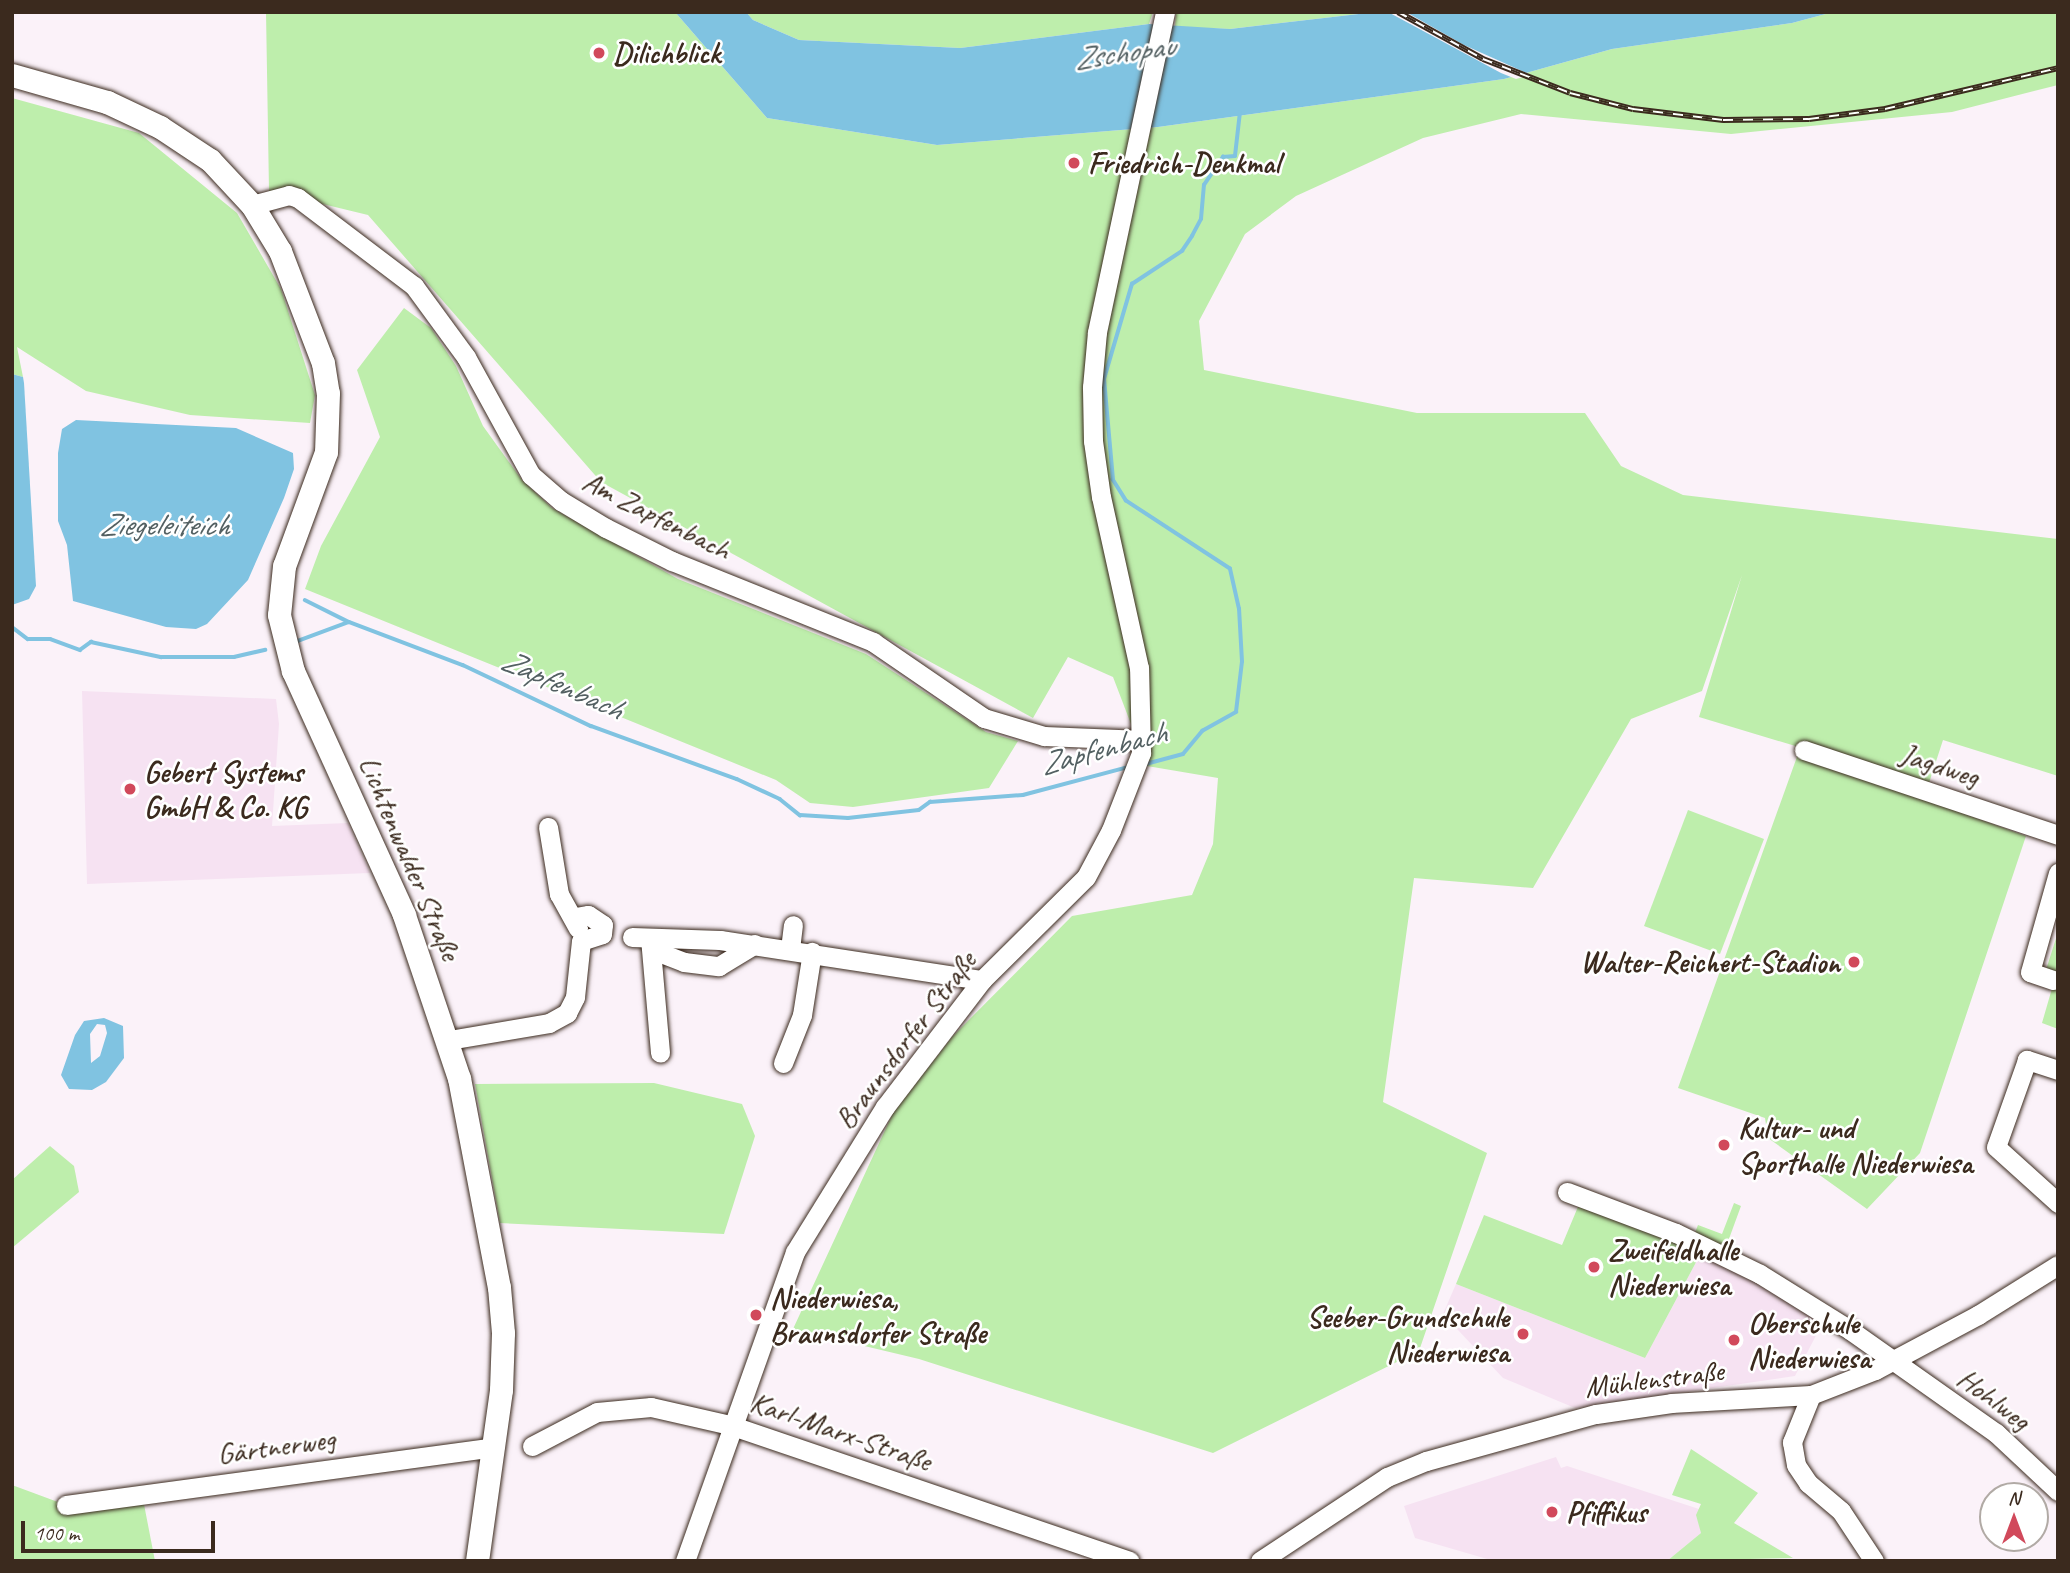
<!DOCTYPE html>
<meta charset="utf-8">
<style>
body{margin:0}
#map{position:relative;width:2070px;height:1573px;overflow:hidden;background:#fbf2f9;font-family:Caveat,sans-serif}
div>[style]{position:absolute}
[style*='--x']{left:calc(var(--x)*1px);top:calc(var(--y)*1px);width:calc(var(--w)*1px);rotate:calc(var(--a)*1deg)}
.built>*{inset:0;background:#f6e2f2}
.green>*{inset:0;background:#beeeac}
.water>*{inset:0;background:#80c3e1}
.pier>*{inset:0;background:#fbf2f9}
.stream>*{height:3.5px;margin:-1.75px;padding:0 1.75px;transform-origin:1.75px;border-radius:1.75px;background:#80c3e1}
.roads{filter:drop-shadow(0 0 2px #3b2a1e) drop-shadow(0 0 2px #3b2a1e)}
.minor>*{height:19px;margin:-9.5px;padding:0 9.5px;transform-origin:9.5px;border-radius:9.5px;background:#fff}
.major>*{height:23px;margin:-11.5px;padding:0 11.5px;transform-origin:11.5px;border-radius:11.5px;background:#fff}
.rail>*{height:6px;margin-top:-3px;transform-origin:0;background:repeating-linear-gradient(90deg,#fff 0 10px,#3b2a1e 0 20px);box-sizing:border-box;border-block:2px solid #3b2a1e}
.dots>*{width:19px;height:19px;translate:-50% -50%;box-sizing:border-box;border:4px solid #fff;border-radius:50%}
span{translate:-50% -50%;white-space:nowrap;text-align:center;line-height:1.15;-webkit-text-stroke:5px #fff;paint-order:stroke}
.poi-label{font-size:30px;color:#3b2a1e;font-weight:700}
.left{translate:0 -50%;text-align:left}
.right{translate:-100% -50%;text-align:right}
.street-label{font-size:30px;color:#3b2a1e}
.water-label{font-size:32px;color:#536062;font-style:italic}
.frame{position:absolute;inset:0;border:14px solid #3b2a1e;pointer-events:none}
.north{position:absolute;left:1979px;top:1482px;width:70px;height:70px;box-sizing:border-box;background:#fff;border:2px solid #b1aaa5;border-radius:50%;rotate:0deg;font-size:19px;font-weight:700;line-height:28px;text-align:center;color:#3b2a1e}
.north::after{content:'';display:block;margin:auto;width:24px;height:32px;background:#d1495b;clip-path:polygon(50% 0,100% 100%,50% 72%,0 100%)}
.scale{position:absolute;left:21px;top:1521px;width:194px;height:32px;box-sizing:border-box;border:4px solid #3b2a1e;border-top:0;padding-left:9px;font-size:21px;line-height:24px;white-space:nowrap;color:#3b2a1e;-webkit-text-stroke:5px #fff;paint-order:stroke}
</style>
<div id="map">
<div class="built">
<div style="clip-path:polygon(82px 691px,276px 699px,279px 724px,272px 826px,348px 823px,370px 873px,87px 884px)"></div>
<div style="clip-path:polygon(1702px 1251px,1823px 1322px,1795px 1376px,1575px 1408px,1503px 1378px,1443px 1314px,1456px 1284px,1645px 1358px)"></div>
<div style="clip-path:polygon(1556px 1457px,1561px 1468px,1567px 1466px,1699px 1509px,1701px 1533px,1667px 1561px,1494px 1561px,1415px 1538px,1404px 1506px)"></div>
</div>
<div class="green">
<div style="clip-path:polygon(266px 12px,675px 12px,767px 118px,937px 145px,1158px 127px,1504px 79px,1612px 49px,1792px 23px,1833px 12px,2058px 12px,2058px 85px,1952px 112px,1731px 134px,1521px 114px,1423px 138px,1296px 196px,1245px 234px,1199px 321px,1204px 370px,1417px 413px,1585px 413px,1621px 466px,1683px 495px,2058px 539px,2058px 776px,1943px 740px,1928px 786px,1699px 717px,1742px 575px,1702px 691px,1631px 719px,1533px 888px,1414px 878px,1383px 1102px,1487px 1153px,1419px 1351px,1213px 1453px,919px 1359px,793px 1329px,893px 1113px,952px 1037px,1072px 916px,1192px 895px,1213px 844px,1218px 778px,1147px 766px,1113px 677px,1068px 657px,1033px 718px,601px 482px,368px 215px,269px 191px)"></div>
<div style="clip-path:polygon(746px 12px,1153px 12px,1149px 24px,960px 48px,799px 40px,753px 20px)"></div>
<div style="clip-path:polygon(1176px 12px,1376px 12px,1230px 29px,1175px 27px)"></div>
<div style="clip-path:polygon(12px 98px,139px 133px,237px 213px,281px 289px,315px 395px,310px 423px,190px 415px,86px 391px,17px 347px,23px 377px,12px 374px)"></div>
<div style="clip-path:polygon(404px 308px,431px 328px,456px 366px,483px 426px,522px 480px,552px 508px,678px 579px,866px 654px,986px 732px,1018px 741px,989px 788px,853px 807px,810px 803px,776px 780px,305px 589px,321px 546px,380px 437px,357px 370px)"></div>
<div style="clip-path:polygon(1798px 754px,2026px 836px,1920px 1153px,1867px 1209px,1768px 1138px,1765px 1118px,1678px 1088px)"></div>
<div style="clip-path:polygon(1688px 810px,1764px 839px,1720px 954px,1644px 926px)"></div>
<div style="clip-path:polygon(2058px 932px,2058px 1029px,2042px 1023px,2055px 978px,2045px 973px)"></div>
<div style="clip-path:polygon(654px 1083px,742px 1104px,755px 1136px,724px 1234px,500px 1223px,475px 1084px)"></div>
<div style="clip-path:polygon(50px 1146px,74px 1166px,79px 1192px,12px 1248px,12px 1180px)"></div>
<div style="clip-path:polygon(1580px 1202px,1702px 1251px,1645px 1358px,1456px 1284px,1484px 1215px,1562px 1245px)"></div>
<div style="clip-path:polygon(1734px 1203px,1741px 1206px,1726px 1247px,1694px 1235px,1698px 1225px,1722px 1234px)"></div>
<div style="clip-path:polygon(1691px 1449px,1758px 1493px,1734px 1523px,1793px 1558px,1667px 1561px,1701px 1533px,1696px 1515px,1701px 1504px,1672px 1495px)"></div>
<div style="clip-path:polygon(12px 1485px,66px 1505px,142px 1494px,155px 1561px,13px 1561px)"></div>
</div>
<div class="water">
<div style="clip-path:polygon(675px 12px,746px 12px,753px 20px,799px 40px,960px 48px,1149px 24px,1230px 29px,1376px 12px,1833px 12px,1792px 23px,1612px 49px,1504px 79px,1158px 127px,937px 145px,767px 118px)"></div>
<div style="clip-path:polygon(12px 374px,23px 377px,24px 383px,36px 586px,29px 599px,12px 605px)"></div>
<div style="clip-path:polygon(76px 420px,236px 428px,293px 453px,294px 469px,284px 498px,248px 580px,207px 624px,196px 629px,166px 627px,73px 601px,67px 545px,58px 521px,58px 453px,62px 429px)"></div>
<div style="clip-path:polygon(evenodd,104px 1018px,123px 1026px,124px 1058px,106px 1082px,92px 1090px,69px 1089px,61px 1075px,75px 1035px,84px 1021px,104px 1018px,97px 1024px,105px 1025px,107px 1033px,100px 1056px,91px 1063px,90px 1034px,97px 1024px)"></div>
</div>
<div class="pier">
<div style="clip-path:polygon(1388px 12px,1406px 12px,1464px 45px,1531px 75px,1516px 79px,1501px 73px)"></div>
</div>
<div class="stream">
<div style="--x:305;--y:600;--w:49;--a:26.6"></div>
<div style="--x:12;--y:627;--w:20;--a:37"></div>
<div style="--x:28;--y:639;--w:22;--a:0"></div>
<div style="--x:50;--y:639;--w:32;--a:20"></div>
<div style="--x:80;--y:650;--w:14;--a:-36"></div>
<div style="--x:91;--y:642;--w:72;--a:12.1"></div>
<div style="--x:161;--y:657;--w:73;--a:0"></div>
<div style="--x:234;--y:657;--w:32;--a:-13"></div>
<div style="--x:298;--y:641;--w:54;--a:-20.4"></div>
<div style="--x:349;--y:622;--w:122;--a:20.7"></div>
<div style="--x:463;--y:665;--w:142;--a:25.5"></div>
<div style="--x:591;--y:726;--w:155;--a:20"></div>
<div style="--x:737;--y:779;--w:47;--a:24.9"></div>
<div style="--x:780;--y:799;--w:26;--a:39"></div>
<div style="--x:800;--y:815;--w:48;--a:3.6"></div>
<div style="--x:848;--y:818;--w:71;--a:-6.4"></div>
<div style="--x:919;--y:810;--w:14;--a:-36"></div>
<div style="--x:930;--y:802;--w:93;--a:-4.3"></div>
<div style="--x:1023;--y:795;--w:109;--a:-14.9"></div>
<div style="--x:1146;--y:764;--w:38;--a:-15"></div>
<div style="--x:1183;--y:754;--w:30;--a:-50"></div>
<div style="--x:1202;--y:731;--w:39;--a:-29"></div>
<div style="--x:1236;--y:712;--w:50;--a:-83.2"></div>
<div style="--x:1242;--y:662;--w:53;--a:-93.2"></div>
<div style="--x:1239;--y:609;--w:41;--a:-102.7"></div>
<div style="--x:1230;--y:569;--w:124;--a:-146.8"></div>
<div style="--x:1126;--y:501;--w:25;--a:-122"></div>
<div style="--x:1113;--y:480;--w:101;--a:-95.1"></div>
<div style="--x:1104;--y:379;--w:99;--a:-73.6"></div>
<div style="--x:1132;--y:284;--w:60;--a:-33.4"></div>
<div style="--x:1182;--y:251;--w:18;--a:-56"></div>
<div style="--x:1192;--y:236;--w:19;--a:-62"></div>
<div style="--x:1201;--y:219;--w:34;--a:-85"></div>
<div style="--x:1204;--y:185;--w:34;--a:-56"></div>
<div style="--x:1223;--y:157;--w:12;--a:-5"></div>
<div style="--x:1235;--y:156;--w:44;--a:-83.5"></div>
</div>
<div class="roads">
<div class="minor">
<div style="--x:252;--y:205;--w:38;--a:-15"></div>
<div style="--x:289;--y:195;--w:9;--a:18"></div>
<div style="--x:298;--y:198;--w:146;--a:37.2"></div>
<div style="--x:414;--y:286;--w:88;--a:53.8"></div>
<div style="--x:466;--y:357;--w:135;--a:61.2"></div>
<div style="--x:531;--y:475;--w:40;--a:41"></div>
<div style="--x:561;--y:501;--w:52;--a:31"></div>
<div style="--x:606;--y:528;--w:74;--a:26.6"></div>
<div style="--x:672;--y:561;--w:217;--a:21.9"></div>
<div style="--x:873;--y:642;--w:135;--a:34.4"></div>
<div style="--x:984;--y:718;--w:63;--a:16.7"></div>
<div style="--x:1044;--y:736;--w:99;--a:2.3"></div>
<div style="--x:1804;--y:750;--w:268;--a:18.5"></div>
<div style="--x:548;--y:827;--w:68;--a:80.7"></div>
<div style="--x:559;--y:894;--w:39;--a:61"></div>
<div style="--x:632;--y:937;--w:88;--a:2"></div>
<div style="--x:720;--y:940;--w:265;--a:8.7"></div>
<div style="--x:650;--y:938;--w:115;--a:85"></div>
<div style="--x:790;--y:949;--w:24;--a:-83"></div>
<div style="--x:653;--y:950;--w:33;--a:21"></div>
<div style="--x:684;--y:962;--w:35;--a:7"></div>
<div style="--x:719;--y:966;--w:42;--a:-31.4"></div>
<div style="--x:2053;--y:980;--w:24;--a:-161"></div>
<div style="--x:2030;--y:972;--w:103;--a:-74.2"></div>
<div style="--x:449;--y:1040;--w:101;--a:-9.6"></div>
<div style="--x:549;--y:1023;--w:21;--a:-29"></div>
<div style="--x:567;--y:1013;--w:18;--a:-63"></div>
<div style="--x:575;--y:997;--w:56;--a:-83.9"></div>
<div style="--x:581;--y:941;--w:22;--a:-18"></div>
<div style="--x:602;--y:934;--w:9;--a:-84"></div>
<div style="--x:603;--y:925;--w:18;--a:-146"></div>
<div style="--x:588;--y:915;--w:13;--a:171"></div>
<div style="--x:783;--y:1063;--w:52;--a:-68.4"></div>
<div style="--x:802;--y:1015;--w:64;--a:-81"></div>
<div style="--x:2058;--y:1070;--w:33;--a:-162"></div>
<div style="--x:2027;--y:1060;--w:92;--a:109.6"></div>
<div style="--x:1996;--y:1147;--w:84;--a:42.1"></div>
<div style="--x:1567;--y:1192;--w:116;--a:20.6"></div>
<div style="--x:1676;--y:1233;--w:93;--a:26"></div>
<div style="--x:1760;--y:1274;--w:106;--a:31.9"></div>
<div style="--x:1850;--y:1330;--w:179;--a:35.2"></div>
<div style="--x:1996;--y:1433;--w:85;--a:43.1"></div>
<div style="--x:1811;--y:1395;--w:51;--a:112"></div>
<div style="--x:1792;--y:1442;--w:23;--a:80"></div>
<div style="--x:1796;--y:1465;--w:22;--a:56"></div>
<div style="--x:1808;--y:1483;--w:43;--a:40.3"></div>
<div style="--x:1841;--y:1511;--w:60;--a:56.6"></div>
<div style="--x:532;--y:1446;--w:73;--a:-27.6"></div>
<div style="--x:597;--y:1412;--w:54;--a:-5.3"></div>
<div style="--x:651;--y:1407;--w:81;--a:12.8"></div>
<div style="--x:730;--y:1425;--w:422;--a:18.8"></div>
<div style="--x:66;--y:1505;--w:432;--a:-7.7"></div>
<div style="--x:685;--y:1561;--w:328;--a:-70.4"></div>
<div style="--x:795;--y:1252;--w:171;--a:-58.2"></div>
<div style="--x:885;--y:1107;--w:160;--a:-52.6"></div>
<div style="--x:982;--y:980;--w:146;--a:-44.7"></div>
<div style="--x:1086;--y:877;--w:53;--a:-62"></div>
<div style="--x:1111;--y:830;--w:83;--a:-68.7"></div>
<div style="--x:1141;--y:753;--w:85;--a:-91.3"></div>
<div style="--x:1139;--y:668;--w:175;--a:-102.5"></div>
<div style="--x:1101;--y:497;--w:57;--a:-98.1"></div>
<div style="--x:1093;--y:441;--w:54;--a:-91.1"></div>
<div style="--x:1092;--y:387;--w:55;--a:-84.8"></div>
<div style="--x:1097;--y:332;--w:327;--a:-78"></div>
<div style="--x:1260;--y:1561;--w:152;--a:-33.5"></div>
<div style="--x:1387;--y:1477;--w:42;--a:-22.3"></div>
<div style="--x:1426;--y:1461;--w:176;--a:-15.5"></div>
<div style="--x:1596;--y:1414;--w:76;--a:-8.3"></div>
<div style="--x:1671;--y:1403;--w:140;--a:-3.3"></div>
<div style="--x:1811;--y:1395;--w:69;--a:-21.3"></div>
<div style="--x:1875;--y:1370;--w:117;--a:-28.1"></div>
<div style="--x:1978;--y:1315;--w:94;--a:-32"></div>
</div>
<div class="major">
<div style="--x:12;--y:75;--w:99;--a:15.9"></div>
<div style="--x:107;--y:102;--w:59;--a:25.3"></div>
<div style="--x:160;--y:127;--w:60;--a:33.4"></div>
<div style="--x:210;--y:160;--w:62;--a:47"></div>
<div style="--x:252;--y:205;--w:54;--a:58.7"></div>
<div style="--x:280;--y:251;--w:120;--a:69"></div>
<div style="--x:323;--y:363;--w:30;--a:81"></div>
<div style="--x:328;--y:393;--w:59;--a:91.9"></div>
<div style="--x:326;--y:452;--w:121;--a:110.2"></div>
<div style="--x:284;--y:566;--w:49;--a:95.8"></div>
<div style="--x:279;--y:615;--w:58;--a:76"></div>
<div style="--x:293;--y:671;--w:268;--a:65.5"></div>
<div style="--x:404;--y:915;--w:172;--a:71.4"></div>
<div style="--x:459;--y:1078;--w:213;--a:79.2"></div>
<div style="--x:499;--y:1287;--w:46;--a:85"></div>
<div style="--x:503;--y:1333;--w:57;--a:92"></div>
<div style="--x:501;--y:1390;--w:173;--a:98"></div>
</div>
</div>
<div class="rail">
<div style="--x:1398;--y:12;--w:97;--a:28.9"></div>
<div style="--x:1483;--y:59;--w:93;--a:21.3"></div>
<div style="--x:1570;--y:93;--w:65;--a:14.3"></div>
<div style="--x:1633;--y:109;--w:91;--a:7"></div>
<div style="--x:1723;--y:120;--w:86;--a:-0.7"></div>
<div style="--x:1809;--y:119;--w:77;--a:-7.5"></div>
<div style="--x:1885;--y:109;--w:178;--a:-13.3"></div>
</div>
<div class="dots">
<div style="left:599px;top:53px;background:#d1495b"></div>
<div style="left:1074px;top:163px;background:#d1495b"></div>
<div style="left:130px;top:789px;background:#d1495b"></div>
<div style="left:1854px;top:962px;background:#d1495b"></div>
<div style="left:1724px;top:1145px;background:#d1495b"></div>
<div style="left:1594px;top:1267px;background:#d1495b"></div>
<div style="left:756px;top:1315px;background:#d1495b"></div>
<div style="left:1523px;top:1334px;background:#d1495b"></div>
<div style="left:1734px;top:1340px;background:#d1495b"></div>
<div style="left:1552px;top:1512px;background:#d1495b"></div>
</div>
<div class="poi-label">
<span class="left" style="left:613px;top:53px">Dilichblick</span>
<span class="left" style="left:1088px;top:163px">Friedrich-Denkmal</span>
<span class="left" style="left:144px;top:789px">Gebert Systems<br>GmbH &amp; Co. KG</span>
<span class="right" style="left:1840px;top:962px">Walter-Reichert-Stadion</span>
<span class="left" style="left:1738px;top:1145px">Kultur- und<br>Sporthalle Niederwiesa</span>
<span class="left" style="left:1608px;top:1267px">Zweifeldhalle<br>Niederwiesa</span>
<span class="left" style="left:770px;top:1315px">Niederwiesa,<br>Braunsdorfer Straße</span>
<span class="right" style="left:1509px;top:1334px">Seeber-Grundschule<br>Niederwiesa</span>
<span class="left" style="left:1748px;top:1340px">Oberschule<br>Niederwiesa</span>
<span class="left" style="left:1566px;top:1512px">Pfiffikus</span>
</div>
<div class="street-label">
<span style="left:657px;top:515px;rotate:27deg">Am Zapfenbach</span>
<span style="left:1940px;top:765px;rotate:18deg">Jagdweg</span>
<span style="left:410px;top:858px;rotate:67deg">Lichtenwalder Straße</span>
<span style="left:905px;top:1040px;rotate:-53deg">Braunsdorfer Straße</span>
<span style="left:1654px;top:1379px;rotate:-7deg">Mühlenstraße</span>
<span style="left:1994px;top:1399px;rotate:37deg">Hohlweg</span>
<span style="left:841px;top:1431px;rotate:19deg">Karl-Marx-Straße</span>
<span style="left:276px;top:1446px;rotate:-8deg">Gärtnerweg</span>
</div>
<div class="water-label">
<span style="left:1124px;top:53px;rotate:-8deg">Zschopau</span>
<span style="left:164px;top:525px">Ziegeleiteich</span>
<span style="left:562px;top:685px;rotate:24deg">Zapfenbach</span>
<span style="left:1103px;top:749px;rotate:-15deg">Zapfenbach</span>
</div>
<div class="frame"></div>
<div class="north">N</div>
<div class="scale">100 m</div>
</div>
